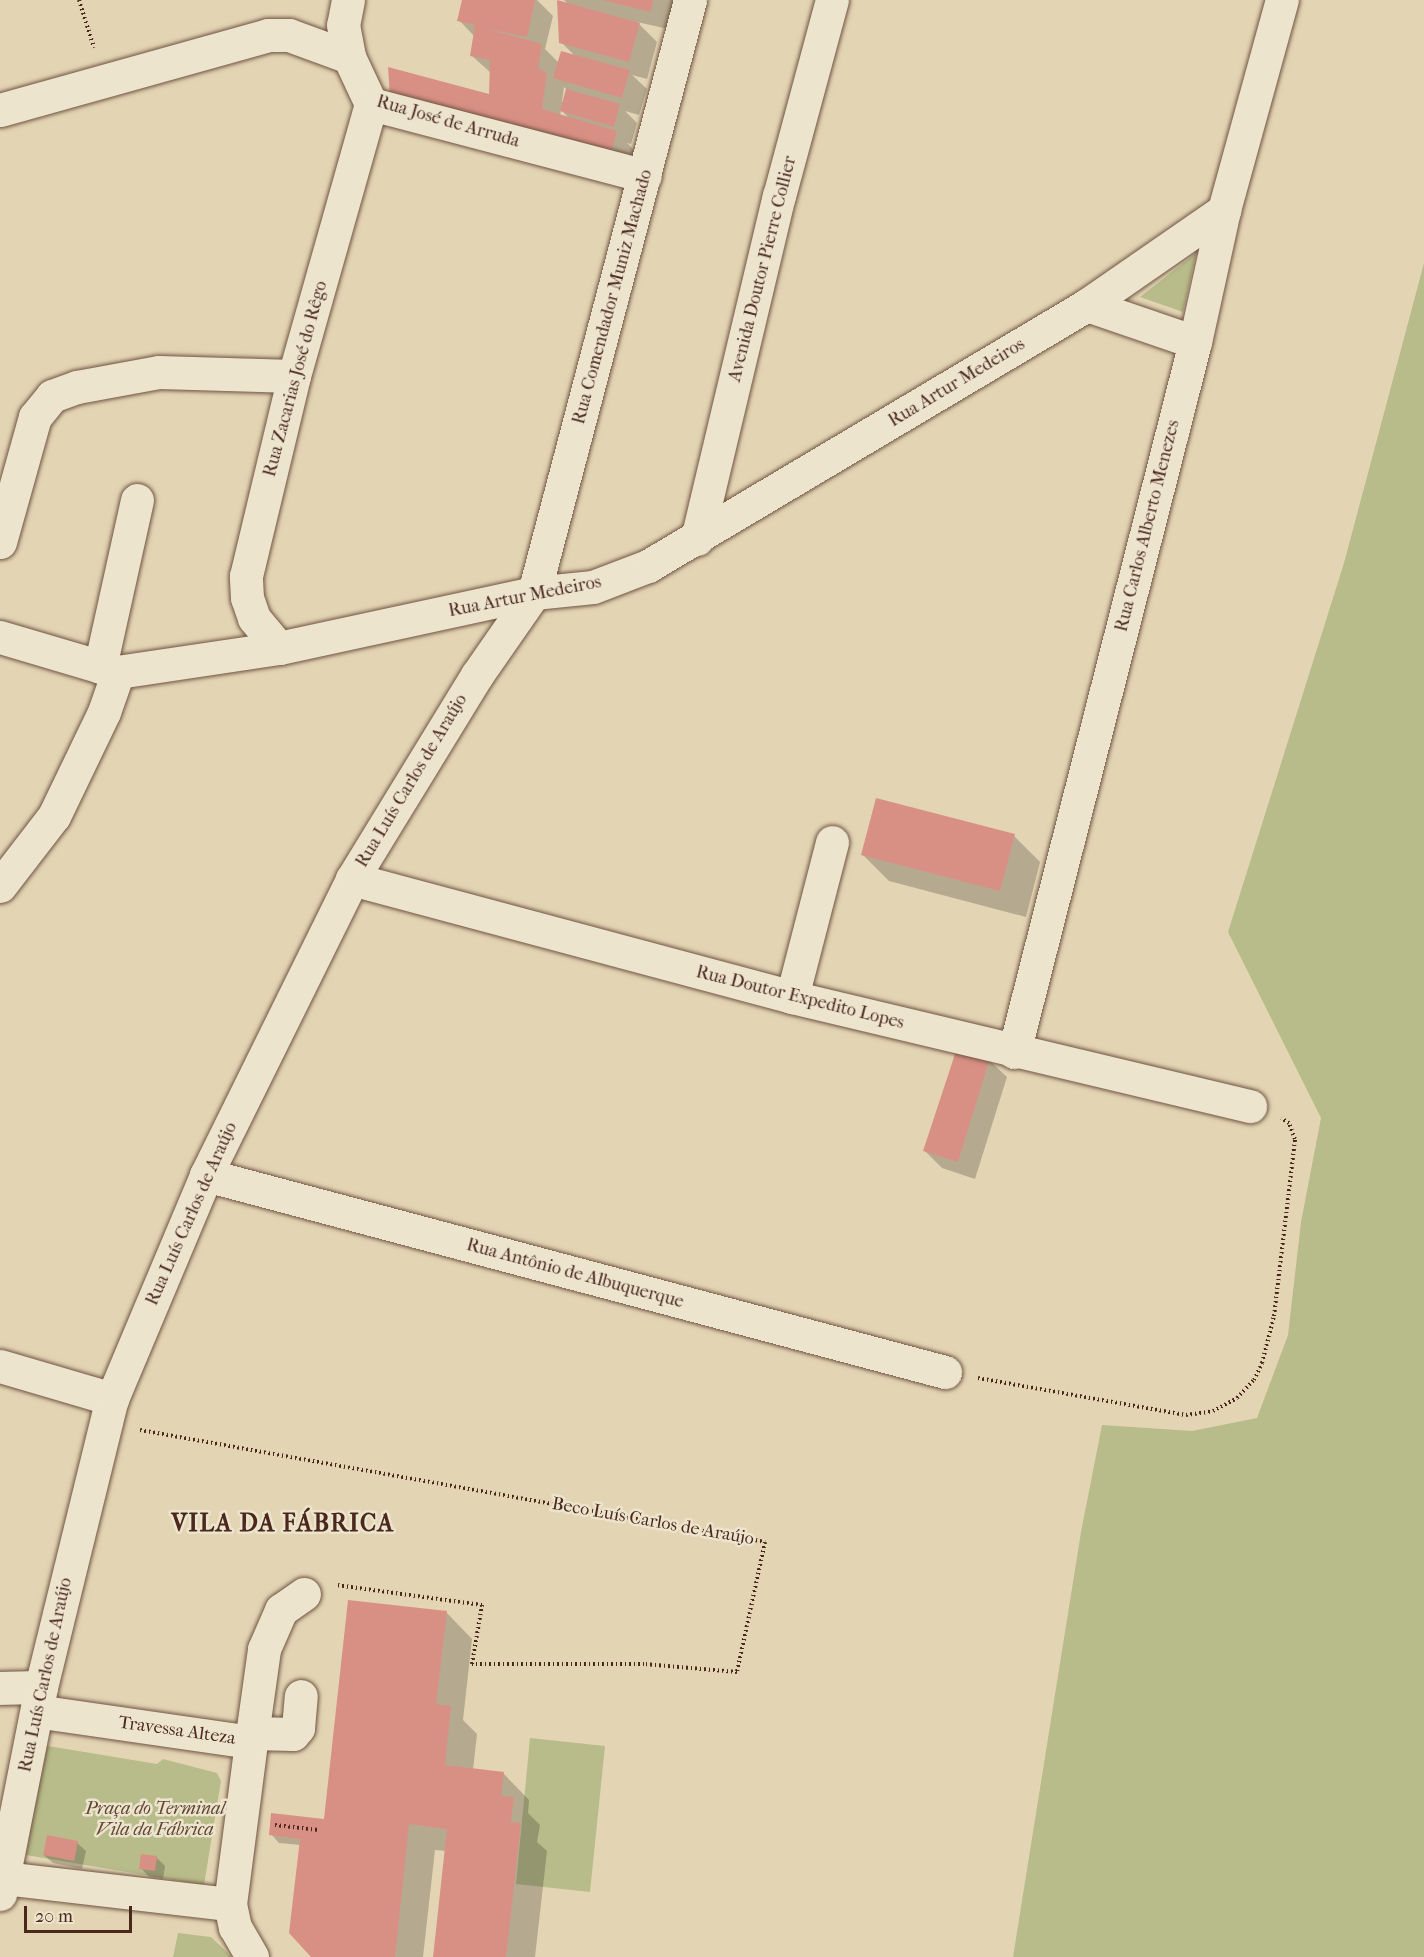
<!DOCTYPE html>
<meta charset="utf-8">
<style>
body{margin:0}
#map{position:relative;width:1424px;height:1957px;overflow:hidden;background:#e3d5b4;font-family:"IM FELL French Canon",serif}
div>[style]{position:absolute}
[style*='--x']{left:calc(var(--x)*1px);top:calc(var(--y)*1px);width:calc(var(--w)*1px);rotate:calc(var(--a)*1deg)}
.green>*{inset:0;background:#b8bc8a}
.shadow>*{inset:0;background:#0003}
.building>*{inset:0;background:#d99084}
.path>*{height:4px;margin-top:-2px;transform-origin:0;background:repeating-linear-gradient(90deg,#4a291c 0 1.5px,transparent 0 4.5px)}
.roads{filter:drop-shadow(0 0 2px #705442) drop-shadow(0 0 2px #705442)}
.minor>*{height:33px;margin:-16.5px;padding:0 16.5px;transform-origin:16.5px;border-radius:16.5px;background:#ede4ce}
span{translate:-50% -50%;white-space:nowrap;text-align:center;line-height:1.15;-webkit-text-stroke:5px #ede4ce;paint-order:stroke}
.street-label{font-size:18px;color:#4a291c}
.park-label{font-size:18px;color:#604632;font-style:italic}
.district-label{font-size:24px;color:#4a291c;font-weight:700;letter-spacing:1.5px}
.scale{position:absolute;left:24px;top:1906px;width:108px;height:27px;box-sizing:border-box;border:3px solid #4a291c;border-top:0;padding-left:8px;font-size:18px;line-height:21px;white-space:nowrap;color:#4a291c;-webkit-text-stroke:4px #ede4ce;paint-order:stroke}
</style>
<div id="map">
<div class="green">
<div style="clip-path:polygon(1196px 253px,1183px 312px,1140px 297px)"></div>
<div style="clip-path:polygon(1424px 263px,1424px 1957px,1013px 1957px,1081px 1532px,1102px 1425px,1192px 1431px,1257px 1418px,1288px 1335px,1301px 1222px,1321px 1118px,1228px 932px,1344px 563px)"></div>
<div style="clip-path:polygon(530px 1738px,605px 1746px,590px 1892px,516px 1884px)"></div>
<div style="clip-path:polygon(42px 1745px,157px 1764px,163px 1759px,217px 1773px,221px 1781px,204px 1885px,26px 1855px)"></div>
<div style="clip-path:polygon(178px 1933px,211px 1937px,232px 1957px,173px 1957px)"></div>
</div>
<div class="shadow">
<div style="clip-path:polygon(evenodd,463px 0,537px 0,553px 16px,545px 49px,559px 63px,575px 56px,561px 42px,568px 4px,564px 0,674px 0,668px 29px,637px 22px,657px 42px,647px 79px,632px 75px,647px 89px,639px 115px,625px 111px,637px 123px,631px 144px,627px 143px,634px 150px,627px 176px,490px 96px,491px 73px,471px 55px,474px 36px,459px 20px,463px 0,564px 87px,567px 90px,564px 102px,562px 102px,564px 87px,463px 0,561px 110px,570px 119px,560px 116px,561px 110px)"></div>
<div style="clip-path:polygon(1014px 836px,1040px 862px,1026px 917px,889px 881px,863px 855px)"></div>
<div style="clip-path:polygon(989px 1060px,1007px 1077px,975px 1179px,942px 1168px,925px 1151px)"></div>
<div style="clip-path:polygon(446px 1612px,472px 1639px,463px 1720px,477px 1734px,473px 1770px,503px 1773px,529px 1800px,528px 1813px,540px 1825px,537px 1842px,547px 1851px,535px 1957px,434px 1957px,446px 1851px,435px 1850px,423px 1957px,313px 1957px,300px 1845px,279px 1843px,271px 1834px,325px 1823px)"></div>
<div style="clip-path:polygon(77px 1843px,86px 1851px,82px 1869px,53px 1863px,44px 1855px)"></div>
<div style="clip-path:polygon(156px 1857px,165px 1866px,163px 1879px,149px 1877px,141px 1868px)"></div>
</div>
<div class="building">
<div style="clip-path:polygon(462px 0,535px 0,527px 37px,487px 29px,542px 44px,538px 69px,547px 72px,542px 109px,617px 131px,609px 159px,390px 97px,388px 67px,489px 94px,490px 60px,470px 56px,475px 25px,457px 21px)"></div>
<div style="clip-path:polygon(557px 0,640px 23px,629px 62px,559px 43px)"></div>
<div style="clip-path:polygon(602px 0,653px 0,651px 12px)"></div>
<div style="clip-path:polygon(561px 51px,630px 70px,622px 98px,553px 78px)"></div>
<div style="clip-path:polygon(566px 89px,620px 104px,614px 127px,560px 111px)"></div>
<div style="clip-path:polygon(876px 798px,1015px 834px,1000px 891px,861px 855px)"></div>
<div style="clip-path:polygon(957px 1048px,990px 1058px,958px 1162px,923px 1151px)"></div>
<div style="clip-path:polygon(348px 1600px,447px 1611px,436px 1704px,451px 1706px,445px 1765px,504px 1772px,501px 1796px,514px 1797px,511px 1822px,521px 1823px,506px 1957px,433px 1957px,447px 1829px,409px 1824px,395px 1957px,311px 1957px,289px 1933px,300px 1839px,269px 1835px,271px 1813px,324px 1819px)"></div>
<div style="clip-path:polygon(47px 1835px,78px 1841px,74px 1861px,43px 1855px)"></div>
<div style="clip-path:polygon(141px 1854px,157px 1856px,155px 1871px,139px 1869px)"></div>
</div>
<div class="path">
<div style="--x:79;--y:0;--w:50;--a:72.6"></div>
<div style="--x:978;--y:1378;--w:211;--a:10.1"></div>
<div style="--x:1186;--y:1415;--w:27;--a:-8"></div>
<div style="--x:1213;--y:1411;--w:27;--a:-28"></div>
<div style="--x:1237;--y:1398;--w:25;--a:-47"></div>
<div style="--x:1254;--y:1380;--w:19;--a:-65"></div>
<div style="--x:1262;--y:1363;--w:49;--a:-75.7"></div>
<div style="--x:1274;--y:1316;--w:178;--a:-83.2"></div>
<div style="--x:1295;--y:1139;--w:17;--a:-111"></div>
<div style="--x:1289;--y:1123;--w:9;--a:-148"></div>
<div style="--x:140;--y:1430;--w:635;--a:10.16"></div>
<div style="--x:765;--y:1542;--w:133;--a:102.2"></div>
<div style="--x:737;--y:1672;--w:93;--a:-175.1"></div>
<div style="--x:644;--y:1664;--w:172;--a:180"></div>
<div style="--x:472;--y:1664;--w:60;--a:-80.4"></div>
<div style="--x:482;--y:1605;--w:147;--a:-172.2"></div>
<div style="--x:275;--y:1825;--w:44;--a:6.5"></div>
</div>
<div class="roads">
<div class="minor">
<div style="--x:348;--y:0;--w:25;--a:101"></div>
<div style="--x:343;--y:25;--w:33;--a:79"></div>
<div style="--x:349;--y:57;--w:52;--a:64.9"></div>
<div style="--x:371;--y:104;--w:283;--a:14.7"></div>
<div style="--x:0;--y:110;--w:278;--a:-15.6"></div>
<div style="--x:268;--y:35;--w:21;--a:0"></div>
<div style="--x:289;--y:35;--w:64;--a:20.1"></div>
<div style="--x:1087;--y:305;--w:114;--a:18.9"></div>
<div style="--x:697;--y:539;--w:353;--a:-76.6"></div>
<div style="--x:779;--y:196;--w:203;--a:-74.9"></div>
<div style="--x:0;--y:542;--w:130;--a:-74.4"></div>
<div style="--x:35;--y:417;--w:27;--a:-51"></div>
<div style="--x:52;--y:396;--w:27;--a:-20"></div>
<div style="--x:77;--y:387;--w:83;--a:-10.4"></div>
<div style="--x:159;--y:372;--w:135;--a:1.7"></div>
<div style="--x:0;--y:637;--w:123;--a:16.5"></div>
<div style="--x:279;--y:648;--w:39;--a:-130"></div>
<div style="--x:254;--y:618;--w:21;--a:-109"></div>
<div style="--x:247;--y:598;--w:22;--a:-93"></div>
<div style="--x:246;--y:576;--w:206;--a:-76.5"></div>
<div style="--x:294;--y:376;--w:283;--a:-74.2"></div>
<div style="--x:100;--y:667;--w:171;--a:-77.5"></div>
<div style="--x:352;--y:879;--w:456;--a:15"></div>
<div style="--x:792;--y:997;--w:471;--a:13.4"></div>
<div style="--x:0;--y:886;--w:88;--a:-52.4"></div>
<div style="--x:54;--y:816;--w:115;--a:-64.3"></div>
<div style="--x:104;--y:712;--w:42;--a:-70.7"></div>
<div style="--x:118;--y:672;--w:163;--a:-8.5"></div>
<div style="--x:279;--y:648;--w:261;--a:-12.2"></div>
<div style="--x:534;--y:593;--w:59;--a:-5.8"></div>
<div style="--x:593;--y:587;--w:59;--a:-20.9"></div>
<div style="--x:648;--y:566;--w:511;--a:-30.73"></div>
<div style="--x:1087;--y:305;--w:167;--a:-34.7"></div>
<div style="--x:792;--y:997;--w:160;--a:-75.5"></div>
<div style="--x:1014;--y:1052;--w:733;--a:-75.7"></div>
<div style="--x:1195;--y:342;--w:135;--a:-77.6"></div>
<div style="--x:1224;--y:210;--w:218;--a:-74.6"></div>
<div style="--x:206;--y:1175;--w:765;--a:14.93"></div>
<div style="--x:0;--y:1366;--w:117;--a:16.4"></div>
<div style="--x:0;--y:1688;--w:41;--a:-1.4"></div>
<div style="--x:253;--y:1733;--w:40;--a:1.4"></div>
<div style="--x:293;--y:1734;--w:8;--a:-50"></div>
<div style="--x:298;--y:1728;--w:32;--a:-85"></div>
<div style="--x:251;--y:1742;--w:94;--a:-82"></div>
<div style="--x:264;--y:1649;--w:43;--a:-66.4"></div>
<div style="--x:281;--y:1610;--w:28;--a:-35"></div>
<div style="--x:4;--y:1878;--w:227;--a:6.6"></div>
<div style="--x:230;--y:1904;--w:163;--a:-82.6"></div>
<div style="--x:251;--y:1742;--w:216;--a:-171.8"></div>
<div style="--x:0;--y:1894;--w:211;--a:-78.8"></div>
<div style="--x:41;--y:1687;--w:297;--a:-76.2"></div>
<div style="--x:112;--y:1399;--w:243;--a:-67.2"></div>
<div style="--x:206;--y:1175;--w:330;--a:-63.7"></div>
<div style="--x:352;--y:879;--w:239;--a:-58.5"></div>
<div style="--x:477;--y:675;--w:100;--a:-55.2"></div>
<div style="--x:534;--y:593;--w:613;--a:-75.26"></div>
<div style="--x:230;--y:1904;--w:24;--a:78"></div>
<div style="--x:235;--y:1927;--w:34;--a:60"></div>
</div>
</div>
<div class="street-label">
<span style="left:448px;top:122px;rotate:16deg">Rua José de Arruda</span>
<span style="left:763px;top:269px;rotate:-76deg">Avenida Doutor Pierre Collier</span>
<span style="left:613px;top:297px;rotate:-75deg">Rua Comendador Muniz Machado</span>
<span style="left:296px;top:379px;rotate:-75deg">Rua Zacarias José do Rêgo</span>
<span style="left:957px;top:383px;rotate:-31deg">Rua Artur Medeiros</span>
<span style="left:1148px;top:526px;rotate:-76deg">Rua Carlos Alberto Menezes</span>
<span style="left:525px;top:597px;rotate:-11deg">Rua Artur Medeiros</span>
<span style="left:412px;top:781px;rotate:-59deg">Rua Luís Carlos de Araújo</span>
<span style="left:800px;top:998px;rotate:14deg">Rua Doutor Expedito Lopes</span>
<span style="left:192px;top:1214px;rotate:-66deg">Rua Luís Carlos de Araújo</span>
<span style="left:575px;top:1274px;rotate:15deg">Rua Antônio de Albuquerque</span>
<span style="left:653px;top:1522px;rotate:10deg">Beco Luís Carlos de Araújo</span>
<span style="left:46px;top:1675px;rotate:-78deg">Rua Luís Carlos de Araújo</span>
<span style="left:177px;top:1731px;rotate:8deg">Travessa Alteza</span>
</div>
<div class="park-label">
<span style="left:155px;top:1820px">Praça do Terminal<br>Vila da Fábrica</span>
</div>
<div class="district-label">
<span style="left:283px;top:1524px">VILA DA FÁBRICA</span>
</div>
<div class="scale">20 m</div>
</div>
